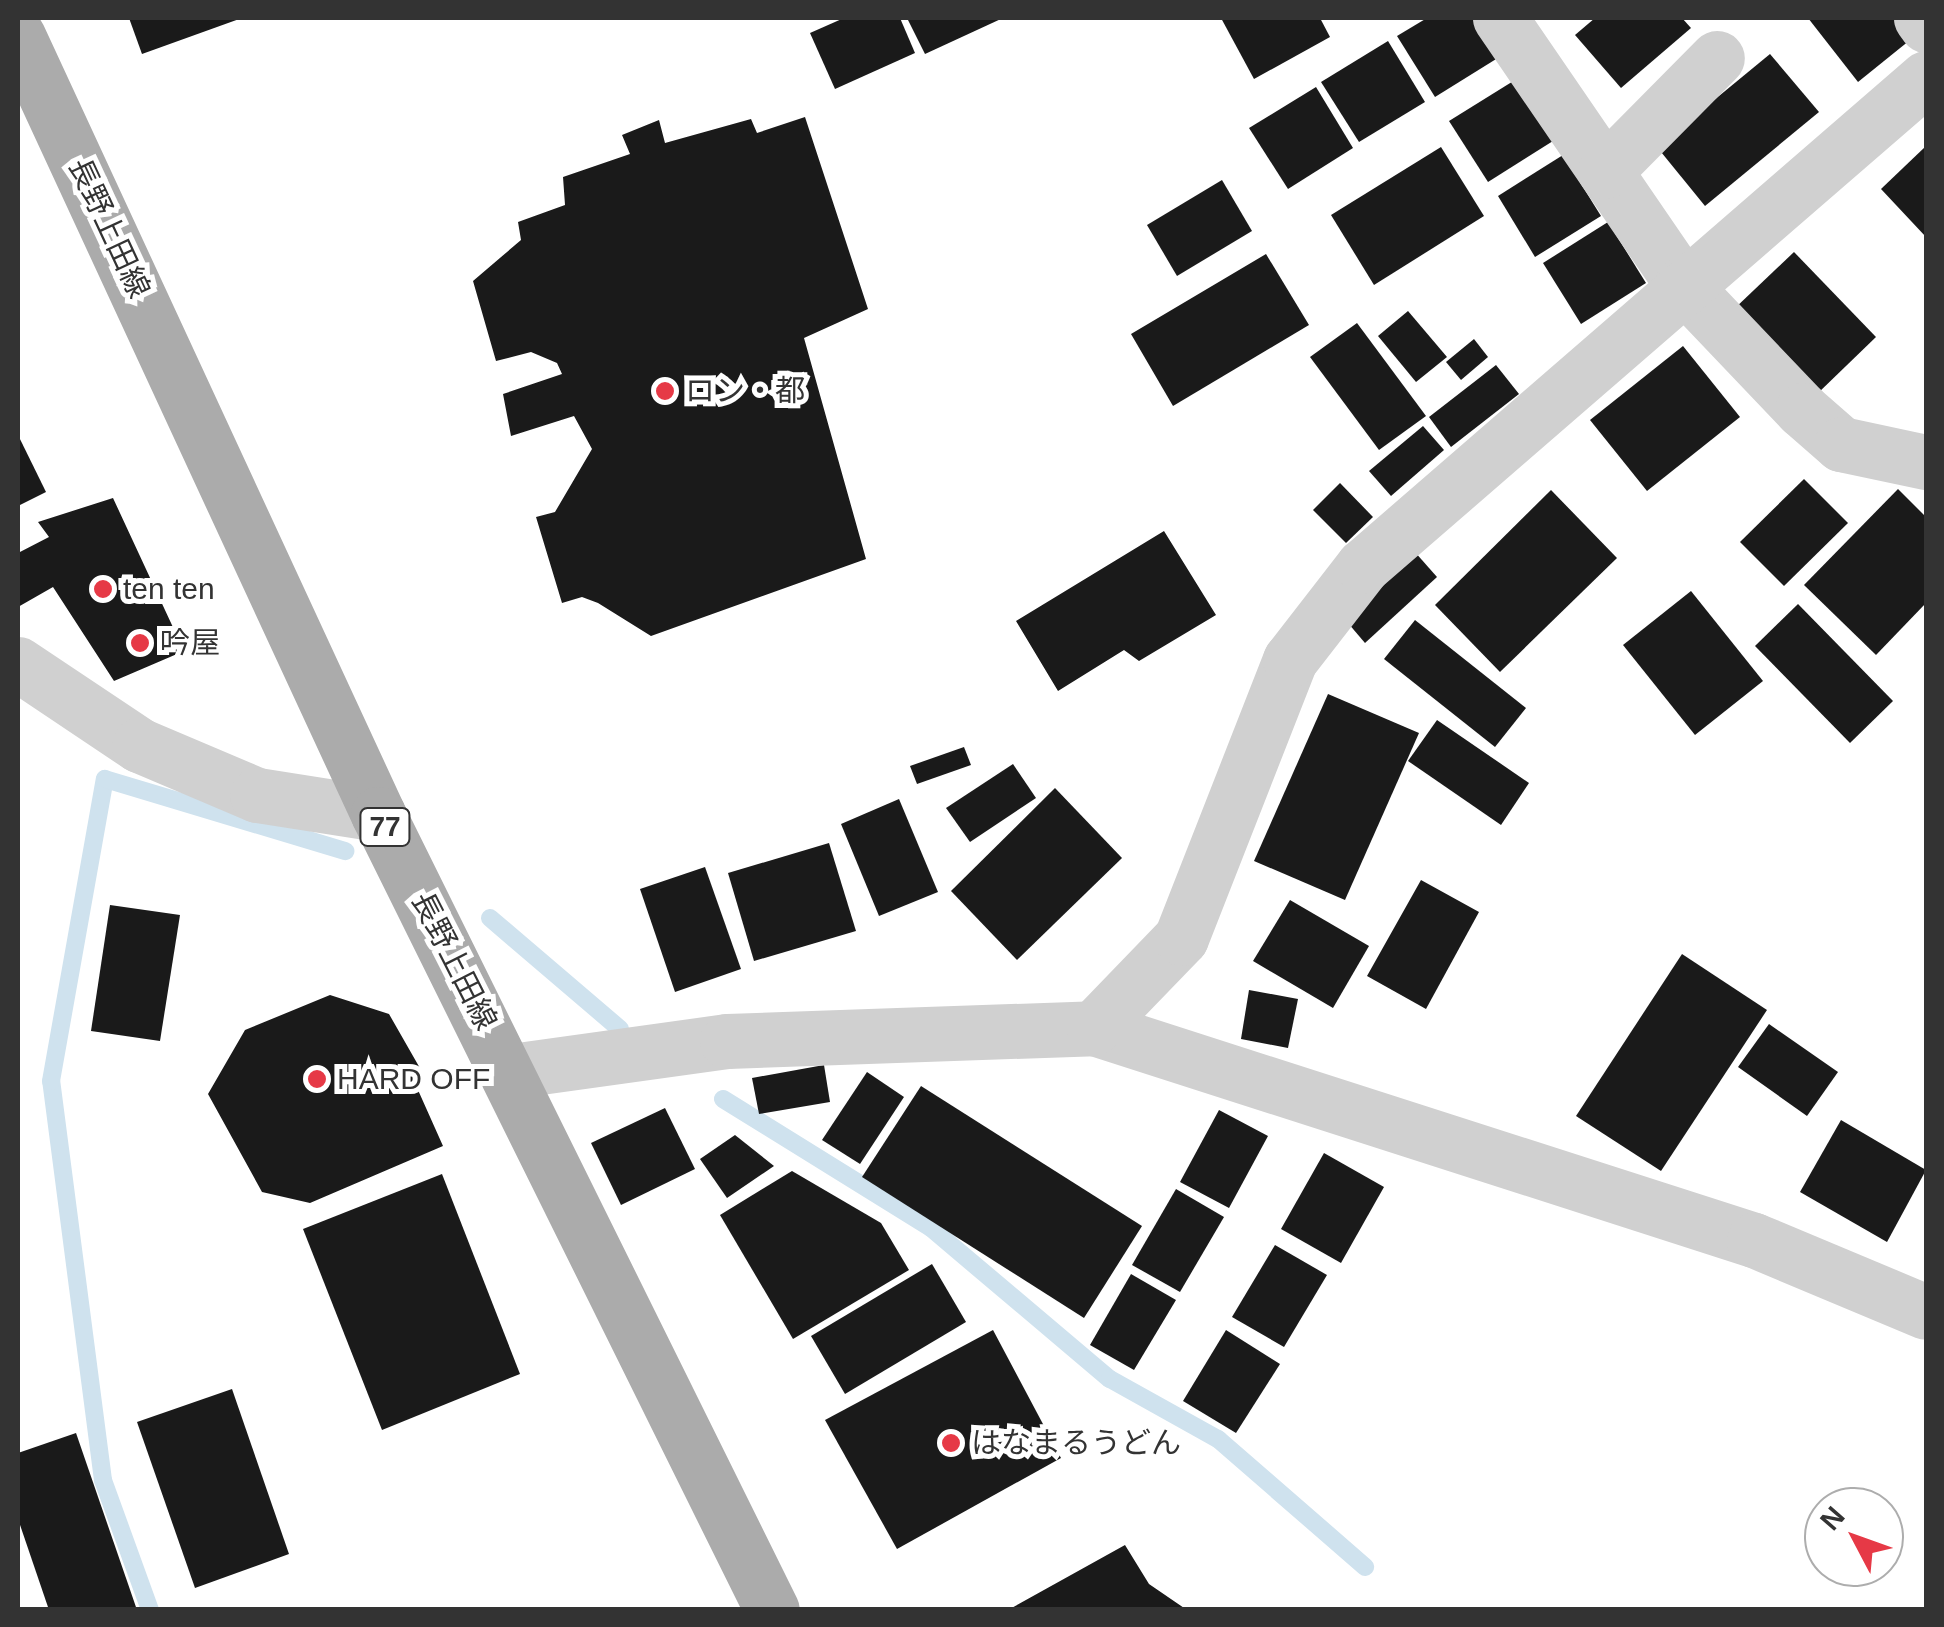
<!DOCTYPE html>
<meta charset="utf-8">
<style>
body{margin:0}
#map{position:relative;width:1944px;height:1627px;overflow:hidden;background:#fff;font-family:Arial,"Noto Sans JP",sans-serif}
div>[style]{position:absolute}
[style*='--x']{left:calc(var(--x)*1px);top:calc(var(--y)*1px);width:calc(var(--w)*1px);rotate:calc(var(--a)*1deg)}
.stream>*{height:18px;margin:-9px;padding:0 9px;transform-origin:9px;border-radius:9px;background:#cfe2ee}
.building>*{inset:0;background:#1a1a1a}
.minor>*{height:55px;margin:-27.5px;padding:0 27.5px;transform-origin:27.5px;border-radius:27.5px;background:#d0d0d0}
.major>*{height:55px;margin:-27.5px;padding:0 27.5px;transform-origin:27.5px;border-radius:27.5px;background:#ababab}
.dots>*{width:28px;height:28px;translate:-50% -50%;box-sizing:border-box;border:5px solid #fff;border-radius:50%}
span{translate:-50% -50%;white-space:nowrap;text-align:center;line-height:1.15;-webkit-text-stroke:10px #fff;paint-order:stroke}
.shield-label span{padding:2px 8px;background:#fff;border:2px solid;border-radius:8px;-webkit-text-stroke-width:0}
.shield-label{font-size:28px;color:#333;font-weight:700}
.street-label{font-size:30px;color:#333}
.poi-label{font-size:30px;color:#333}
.left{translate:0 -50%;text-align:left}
.frame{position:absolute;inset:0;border:20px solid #333;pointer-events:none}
.north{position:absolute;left:1804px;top:1487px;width:100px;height:100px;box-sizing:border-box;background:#fff;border:2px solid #adadad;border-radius:50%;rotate:311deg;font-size:28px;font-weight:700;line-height:40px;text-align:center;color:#333}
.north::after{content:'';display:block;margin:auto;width:35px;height:45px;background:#e63946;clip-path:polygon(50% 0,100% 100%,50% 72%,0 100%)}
</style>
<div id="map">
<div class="stream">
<div style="--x:490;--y:918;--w:171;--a:40.5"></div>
<div style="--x:723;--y:1099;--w:245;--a:31.8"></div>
<div style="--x:931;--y:1228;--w:234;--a:40.2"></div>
<div style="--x:1110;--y:1379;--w:124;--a:29.1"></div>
<div style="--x:1218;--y:1439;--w:195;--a:41"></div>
<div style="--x:150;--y:1610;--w:138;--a:-109.9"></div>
<div style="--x:103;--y:1480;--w:402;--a:-97.4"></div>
<div style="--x:51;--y:1081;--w:307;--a:-79.9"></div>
<div style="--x:105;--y:779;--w:251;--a:16.7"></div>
</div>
<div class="building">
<div style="clip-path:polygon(129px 18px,242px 18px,142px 54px)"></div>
<div style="clip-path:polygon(844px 18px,900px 18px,915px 53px,835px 89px,810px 33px)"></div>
<div style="clip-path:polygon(907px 18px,1003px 18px,925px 54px)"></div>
<div style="clip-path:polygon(1221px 18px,1320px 18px,1330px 37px,1254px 79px)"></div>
<div style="clip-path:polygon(1427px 18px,1477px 18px,1501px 56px,1435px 97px,1397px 36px)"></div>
<div style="clip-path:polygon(1595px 18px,1682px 18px,1691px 28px,1621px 88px,1575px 35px)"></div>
<div style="clip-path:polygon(1808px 18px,1901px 18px,1915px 36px,1858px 82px)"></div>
<div style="clip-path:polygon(1388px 41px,1425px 102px,1359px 142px,1321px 82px)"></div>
<div style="clip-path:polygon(1770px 54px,1819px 112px,1705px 206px,1657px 147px)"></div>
<div style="clip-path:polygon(1515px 80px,1553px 141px,1488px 182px,1449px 121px)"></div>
<div style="clip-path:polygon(1316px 87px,1353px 148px,1288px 189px,1249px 128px)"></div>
<div style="clip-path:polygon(805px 117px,868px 309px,804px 338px,866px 559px,651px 636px,598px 603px,582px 597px,562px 603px,536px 517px,555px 512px,592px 449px,574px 416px,511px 436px,503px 394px,562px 374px,557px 363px,531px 352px,496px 361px,473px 281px,521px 240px,518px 222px,565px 205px,563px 177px,630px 154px,622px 135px,659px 120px,665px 143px,751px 119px,757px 133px)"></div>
<div style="clip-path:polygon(1926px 146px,1926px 237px,1881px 189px)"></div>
<div style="clip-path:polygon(1441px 147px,1484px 216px,1374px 285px,1331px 215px)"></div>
<div style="clip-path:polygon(1563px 155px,1601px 216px,1535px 257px,1498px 196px)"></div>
<div style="clip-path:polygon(1222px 180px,1252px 231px,1177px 276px,1147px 225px)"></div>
<div style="clip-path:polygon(1608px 222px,1646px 283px,1581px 324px,1543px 263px)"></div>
<div style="clip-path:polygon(1794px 252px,1876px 337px,1816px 395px,1733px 310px)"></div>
<div style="clip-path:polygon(1266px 254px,1309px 325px,1173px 406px,1131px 334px)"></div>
<div style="clip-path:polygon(1408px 311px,1447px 357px,1416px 382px,1378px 336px)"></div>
<div style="clip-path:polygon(1357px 323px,1426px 416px,1379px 450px,1310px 357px)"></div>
<div style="clip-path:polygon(1474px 339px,1488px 357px,1461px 380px,1446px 362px)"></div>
<div style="clip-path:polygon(1683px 346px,1740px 417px,1647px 491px,1590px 420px)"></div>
<div style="clip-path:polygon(1496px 365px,1519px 394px,1451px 447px,1429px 417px)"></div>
<div style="clip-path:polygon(1423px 426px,1444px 450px,1391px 496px,1369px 471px)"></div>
<div style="clip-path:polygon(18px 435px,46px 492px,18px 506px)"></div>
<div style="clip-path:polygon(1804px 479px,1848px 523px,1784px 586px,1740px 542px)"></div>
<div style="clip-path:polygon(1340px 483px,1373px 517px,1346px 543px,1313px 510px)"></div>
<div style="clip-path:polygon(1898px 489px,1926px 517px,1926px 603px,1876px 655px,1804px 585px)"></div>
<div style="clip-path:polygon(1551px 490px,1617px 558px,1500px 672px,1435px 605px)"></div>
<div style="clip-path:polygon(113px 498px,184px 651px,114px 681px,53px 587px,18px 607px,18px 553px,49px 537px,38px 522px)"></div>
<div style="clip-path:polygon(1164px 531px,1216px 615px,1139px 661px,1124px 650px,1058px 691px,1016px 621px)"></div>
<div style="clip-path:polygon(1414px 551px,1437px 577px,1365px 643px,1342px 616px)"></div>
<div style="clip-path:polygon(1691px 591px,1763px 681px,1695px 735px,1623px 645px)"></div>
<div style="clip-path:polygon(1798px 604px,1893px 701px,1850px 743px,1755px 646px)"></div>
<div style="clip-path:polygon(1415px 620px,1526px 708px,1495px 747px,1384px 659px)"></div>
<div style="clip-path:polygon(1328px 694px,1419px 733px,1345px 900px,1254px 861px)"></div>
<div style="clip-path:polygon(1437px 720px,1529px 783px,1501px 825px,1408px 761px)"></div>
<div style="clip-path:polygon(964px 747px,971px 765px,917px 784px,910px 766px)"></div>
<div style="clip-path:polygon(1013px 764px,1036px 798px,970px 842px,946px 808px)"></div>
<div style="clip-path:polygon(1055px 788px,1122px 858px,1017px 960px,951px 891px)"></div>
<div style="clip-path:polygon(899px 799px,938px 892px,879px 916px,841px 824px)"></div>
<div style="clip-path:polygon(829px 843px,856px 931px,754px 961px,728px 873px)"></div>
<div style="clip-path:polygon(705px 867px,741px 969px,675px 992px,640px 889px)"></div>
<div style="clip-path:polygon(1421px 880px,1479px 912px,1426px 1009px,1367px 976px)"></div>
<div style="clip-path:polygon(1290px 900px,1369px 946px,1333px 1008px,1253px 961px)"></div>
<div style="clip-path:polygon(110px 905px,180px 915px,160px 1041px,91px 1031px)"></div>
<div style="clip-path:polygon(1682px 954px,1767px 1010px,1661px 1171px,1576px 1116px)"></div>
<div style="clip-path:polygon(1249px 990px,1298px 999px,1288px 1048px,1241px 1039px)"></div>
<div style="clip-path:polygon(330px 995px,389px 1014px,425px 1077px,418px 1090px,443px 1146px,310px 1203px,262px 1192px,208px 1094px,245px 1030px)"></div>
<div style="clip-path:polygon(1769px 1024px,1838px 1072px,1807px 1116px,1738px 1067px)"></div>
<div style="clip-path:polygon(824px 1065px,830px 1102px,759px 1114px,752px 1078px)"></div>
<div style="clip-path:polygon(867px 1072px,904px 1097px,860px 1164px,822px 1140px)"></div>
<div style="clip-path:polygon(921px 1086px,1142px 1226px,1084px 1318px,862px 1177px)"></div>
<div style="clip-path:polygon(665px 1108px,695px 1169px,621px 1205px,591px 1143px)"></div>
<div style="clip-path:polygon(1219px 1110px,1268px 1136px,1229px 1208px,1180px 1182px)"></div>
<div style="clip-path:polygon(1841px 1120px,1926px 1170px,1887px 1242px,1800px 1192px)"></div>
<div style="clip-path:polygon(735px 1135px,774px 1166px,727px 1198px,700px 1159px)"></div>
<div style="clip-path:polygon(1324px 1153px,1384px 1187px,1341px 1263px,1281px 1229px)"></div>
<div style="clip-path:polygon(792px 1171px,881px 1223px,909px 1270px,793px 1339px,720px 1215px)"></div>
<div style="clip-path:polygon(442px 1174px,520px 1374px,382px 1430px,303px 1229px)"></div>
<div style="clip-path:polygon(1176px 1189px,1224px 1217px,1180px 1292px,1132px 1265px)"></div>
<div style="clip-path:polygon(1275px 1245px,1327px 1275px,1284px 1347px,1232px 1317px)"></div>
<div style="clip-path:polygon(932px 1264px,966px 1322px,845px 1394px,811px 1336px)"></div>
<div style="clip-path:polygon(1131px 1274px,1176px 1300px,1134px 1370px,1090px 1345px)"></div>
<div style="clip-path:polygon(993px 1330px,1061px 1458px,897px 1549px,825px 1420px)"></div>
<div style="clip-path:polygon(1226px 1330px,1280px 1364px,1236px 1433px,1183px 1401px)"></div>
<div style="clip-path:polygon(232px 1389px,289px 1554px,195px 1588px,137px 1422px)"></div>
<div style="clip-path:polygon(76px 1433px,137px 1610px,49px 1610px,18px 1519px,18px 1453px)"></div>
<div style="clip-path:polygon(1125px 1545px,1149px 1584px,1187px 1610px,1008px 1610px)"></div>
</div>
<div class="minor">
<div style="--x:1500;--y:18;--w:322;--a:55.6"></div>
<div style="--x:1682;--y:284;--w:174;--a:46.4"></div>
<div style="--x:1802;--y:410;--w:52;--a:41.1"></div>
<div style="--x:1841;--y:444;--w:87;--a:12"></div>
<div style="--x:1921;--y:18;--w:9;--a:54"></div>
<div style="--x:1605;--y:171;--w:159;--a:-45.3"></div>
<div style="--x:18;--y:664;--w:146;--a:33.8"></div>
<div style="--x:139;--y:745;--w:128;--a:23"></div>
<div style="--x:257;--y:795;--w:122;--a:8.9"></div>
<div style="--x:1094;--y:1028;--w:693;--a:17.81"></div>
<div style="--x:1754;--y:1240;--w:186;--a:22.7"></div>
<div style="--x:511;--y:1071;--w:218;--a:-7.9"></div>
<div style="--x:727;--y:1041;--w:367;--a:-2"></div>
<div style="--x:1094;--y:1028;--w:125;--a:-46"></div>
<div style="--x:1181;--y:938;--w:299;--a:-68.6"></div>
<div style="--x:1290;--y:660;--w:119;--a:-52.2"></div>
<div style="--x:1363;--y:566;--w:745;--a:-40.92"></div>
</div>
<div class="major">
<div style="--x:18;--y:36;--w:857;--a:65.17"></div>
<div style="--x:378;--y:814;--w:888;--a:63.67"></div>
</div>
<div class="dots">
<div style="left:665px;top:391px;background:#e63946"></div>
<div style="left:103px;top:589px;background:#e63946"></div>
<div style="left:140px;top:643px;background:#e63946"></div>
<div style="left:317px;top:1079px;background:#e63946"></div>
<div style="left:951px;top:1443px;background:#e63946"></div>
</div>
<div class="shield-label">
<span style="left:385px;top:827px">77</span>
</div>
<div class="street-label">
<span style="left:109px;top:228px;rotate:65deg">長野上田線</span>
<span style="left:454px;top:961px;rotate:63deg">長野上田線</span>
</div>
<div class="poi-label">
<span class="left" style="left:685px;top:391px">ロン・都</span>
<span class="left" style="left:123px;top:589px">ten ten</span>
<span class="left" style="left:160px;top:643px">吟屋</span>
<span class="left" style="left:337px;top:1079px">HARD OFF</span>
<span class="left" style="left:971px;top:1443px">はなまるうどん</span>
</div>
<div class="frame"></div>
<div class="north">N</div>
</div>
